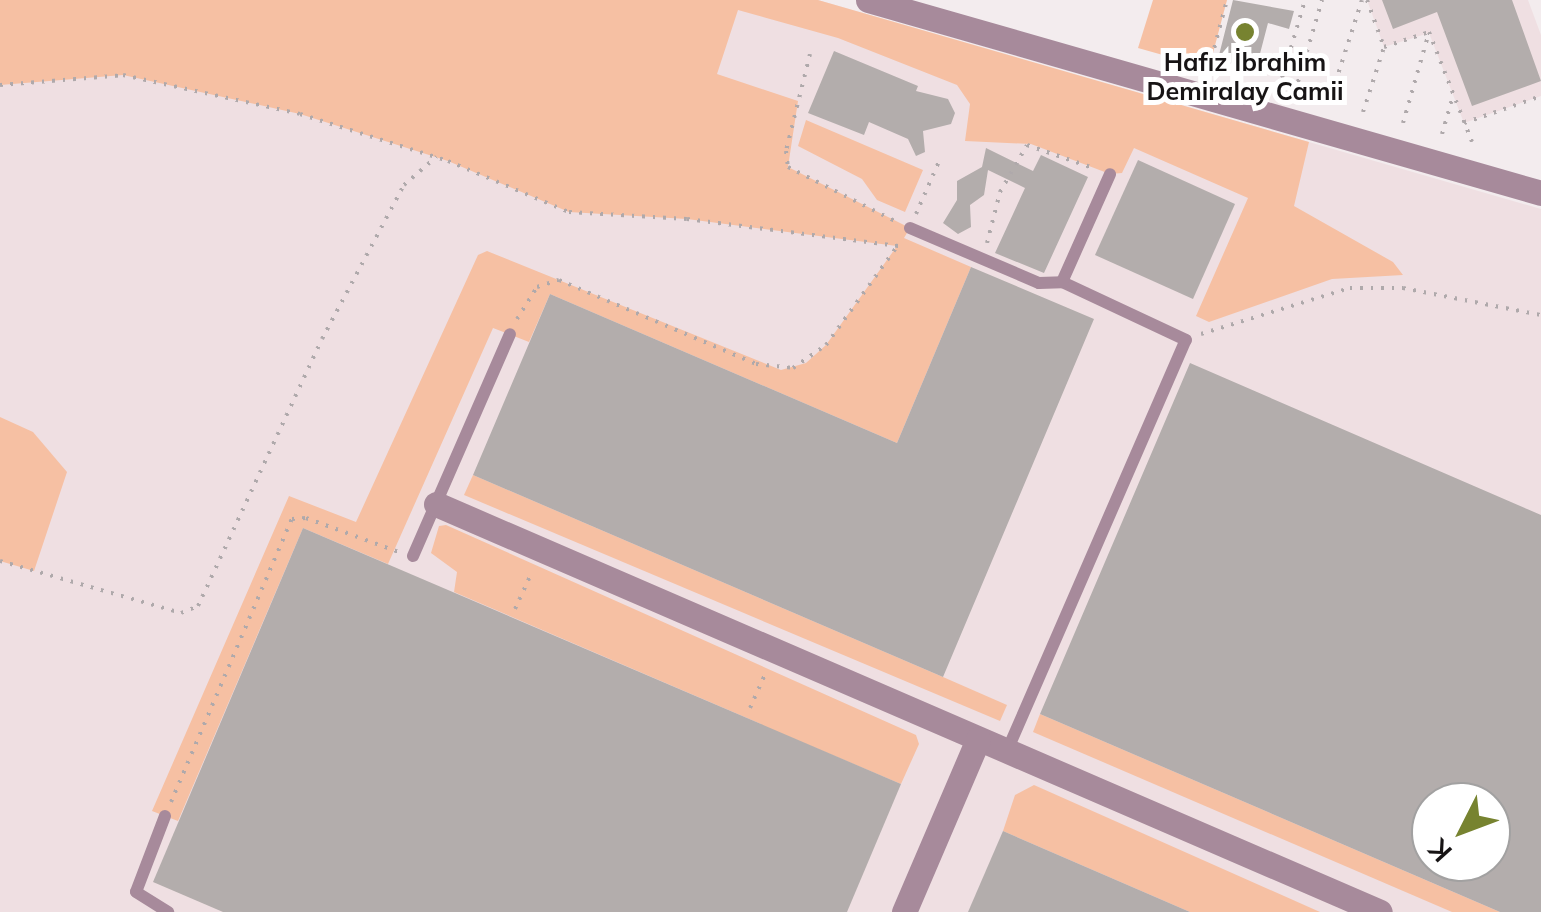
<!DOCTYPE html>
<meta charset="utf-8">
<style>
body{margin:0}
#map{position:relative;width:1541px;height:912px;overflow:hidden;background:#f3ecee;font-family:Mulish,sans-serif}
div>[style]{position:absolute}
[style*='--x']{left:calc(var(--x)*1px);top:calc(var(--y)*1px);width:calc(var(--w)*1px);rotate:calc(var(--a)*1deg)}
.built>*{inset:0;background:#efdfe2}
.green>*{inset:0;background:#f6c0a3}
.building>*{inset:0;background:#b3adac}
.path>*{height:4px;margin-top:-2px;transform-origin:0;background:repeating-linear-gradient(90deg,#afa9ab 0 2.5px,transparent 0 10.5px)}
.lane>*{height:12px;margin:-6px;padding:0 6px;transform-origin:6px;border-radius:6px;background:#a78a9b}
.street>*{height:25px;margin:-12.5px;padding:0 12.5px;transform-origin:12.5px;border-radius:12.5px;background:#a78a9b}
.dots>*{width:28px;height:28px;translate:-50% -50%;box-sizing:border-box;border:5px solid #fff;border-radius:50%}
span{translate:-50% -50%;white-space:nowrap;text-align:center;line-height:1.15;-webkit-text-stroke:10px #fff;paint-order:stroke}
.poi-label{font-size:25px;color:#171415;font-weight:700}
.north{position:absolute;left:1411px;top:782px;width:100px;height:100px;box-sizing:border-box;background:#fff;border:2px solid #a2a1a1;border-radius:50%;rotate:228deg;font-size:28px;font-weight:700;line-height:40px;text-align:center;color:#171415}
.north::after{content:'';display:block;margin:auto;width:35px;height:45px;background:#778330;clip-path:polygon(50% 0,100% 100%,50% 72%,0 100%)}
</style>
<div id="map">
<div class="built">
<div style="clip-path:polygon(evenodd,0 0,818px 0,1541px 209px,1541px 912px,0 912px,0 0,1431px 802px,1491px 802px,1491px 862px,1431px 862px,1431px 802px)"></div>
<div style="clip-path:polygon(1367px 0,1528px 0,1541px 35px,1541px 96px,1464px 123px,1429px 33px,1384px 47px)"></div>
</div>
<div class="green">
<div style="clip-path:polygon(0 0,818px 0,1309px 142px,1294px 206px,1393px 262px,1403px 275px,1332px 279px,1209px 322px,1196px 316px,1248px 198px,1134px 148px,1122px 173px,1110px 174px,1031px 144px,965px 141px,970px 104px,957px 85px,838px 38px,738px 10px,717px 74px,798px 101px,788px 167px,910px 228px,904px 238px,971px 267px,897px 443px,550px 294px,529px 342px,493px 328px,388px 564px,303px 528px,178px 821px,152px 811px,289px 496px,356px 522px,478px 255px,487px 251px,781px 370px,806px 363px,826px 345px,897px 246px,687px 219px,569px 212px,448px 161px,300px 114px,123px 75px,0 85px)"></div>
<div style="clip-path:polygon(1153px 0,1227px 0,1209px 68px,1138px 48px)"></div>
<div style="clip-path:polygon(806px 120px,923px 170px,905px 212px,877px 200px,862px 179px,798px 146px)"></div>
<div style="clip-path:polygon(0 417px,33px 432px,67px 472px,34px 571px,0 561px)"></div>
<div style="clip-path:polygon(473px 475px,943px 677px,1007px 705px,1000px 721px,464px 495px)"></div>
<div style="clip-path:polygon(446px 525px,916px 735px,919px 744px,901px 784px,780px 733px,682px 912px,761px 724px,454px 592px,457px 572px,431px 553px,439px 526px)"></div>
<div style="clip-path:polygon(1040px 714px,1500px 912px,1452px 912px,1033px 732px)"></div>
<div style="clip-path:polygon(1034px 785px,1320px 912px,1190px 912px,1003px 831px,1015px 795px)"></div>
</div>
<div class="building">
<div style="clip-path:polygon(1233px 0,1294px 11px,1289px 29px,1268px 23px,1256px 69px,1218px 59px)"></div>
<div style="clip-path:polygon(1382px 0,1512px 0,1541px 81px,1472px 106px,1437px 12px,1393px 29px)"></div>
<div style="clip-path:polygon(834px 51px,918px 86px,916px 91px,948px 99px,955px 113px,951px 124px,923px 131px,925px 152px,916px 156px,908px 139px,869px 122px,864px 135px,808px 113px)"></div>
<div style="clip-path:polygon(986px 148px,1033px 171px,1041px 155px,1088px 177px,1044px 273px,995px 253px,1025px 188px,988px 170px,984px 195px,970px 205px,971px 227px,958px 234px,943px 223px,957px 200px,957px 181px,982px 167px)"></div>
<div style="clip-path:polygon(1138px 160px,1235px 204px,1193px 299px,1095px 255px)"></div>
<div style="clip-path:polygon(971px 267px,1094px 319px,943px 677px,473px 475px,550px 294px,897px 443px)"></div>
<div style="clip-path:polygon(evenodd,1190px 363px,1541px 515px,1541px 912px,1500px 912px,1040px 714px,1190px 363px,1431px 802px,1491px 802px,1491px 862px,1431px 862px,1431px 802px)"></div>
<div style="clip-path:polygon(303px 528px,901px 784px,847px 912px,223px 912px,153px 882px)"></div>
<div style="clip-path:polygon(1003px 831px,1190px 912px,968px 912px)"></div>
</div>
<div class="path">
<div style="--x:1367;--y:0;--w:50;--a:70.1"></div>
<div style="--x:1384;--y:47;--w:47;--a:-18.4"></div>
<div style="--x:1429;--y:32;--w:118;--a:68.6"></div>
<div style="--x:810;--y:54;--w:100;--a:103.9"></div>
<div style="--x:786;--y:151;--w:16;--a:83"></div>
<div style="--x:788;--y:167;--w:122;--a:26.8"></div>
<div style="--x:1209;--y:68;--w:70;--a:-75.2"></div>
<div style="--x:0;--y:85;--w:123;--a:-4.6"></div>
<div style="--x:123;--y:75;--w:181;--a:12.4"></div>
<div style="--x:300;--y:114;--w:155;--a:17.6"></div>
<div style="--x:448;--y:161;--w:131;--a:22.9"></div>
<div style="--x:569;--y:212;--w:118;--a:3.4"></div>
<div style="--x:687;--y:219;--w:213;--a:7.3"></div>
<div style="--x:1279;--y:88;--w:92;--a:-73.5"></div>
<div style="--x:1295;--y:92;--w:96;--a:-73.6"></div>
<div style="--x:1329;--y:102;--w:107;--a:-72.1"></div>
<div style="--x:1363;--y:112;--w:68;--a:-72.1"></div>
<div style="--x:1403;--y:123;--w:91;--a:-74"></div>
<div style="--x:1464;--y:123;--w:82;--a:-19.3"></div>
<div style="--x:1442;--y:134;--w:40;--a:-74"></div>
<div style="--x:916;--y:214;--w:60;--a:-66.4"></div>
<div style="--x:987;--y:243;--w:53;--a:-75.7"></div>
<div style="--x:1000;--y:192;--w:54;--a:-60.1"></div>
<div style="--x:1027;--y:145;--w:73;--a:19.2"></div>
<div style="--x:517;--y:319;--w:38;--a:-58"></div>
<div style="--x:537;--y:287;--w:23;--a:-18"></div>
<div style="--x:559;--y:280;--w:214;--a:23.1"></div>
<div style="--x:756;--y:364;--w:37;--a:6"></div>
<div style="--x:793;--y:368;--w:40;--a:-34.9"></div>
<div style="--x:826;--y:345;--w:120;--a:-54.2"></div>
<div style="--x:1201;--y:334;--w:156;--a:-17.2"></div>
<div style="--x:1350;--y:288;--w:53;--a:0"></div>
<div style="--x:1403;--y:288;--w:141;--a:11.1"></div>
<div style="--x:0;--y:561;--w:188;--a:16"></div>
<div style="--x:181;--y:613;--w:18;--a:-22"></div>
<div style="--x:198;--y:606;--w:294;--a:-65.1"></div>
<div style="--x:322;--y:339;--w:174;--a:-62"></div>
<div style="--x:404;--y:185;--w:43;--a:-41.2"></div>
<div style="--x:515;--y:609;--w:41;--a:-65.3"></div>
<div style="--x:750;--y:708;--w:39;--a:-66"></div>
<div style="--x:171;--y:802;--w:308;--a:-66.9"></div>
<div style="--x:292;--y:519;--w:14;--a:-4"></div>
<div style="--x:306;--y:518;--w:99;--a:20.1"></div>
</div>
<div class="lane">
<div style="--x:910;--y:228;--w:140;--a:23.1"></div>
<div style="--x:1039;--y:283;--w:23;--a:-2"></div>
<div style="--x:413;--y:556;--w:242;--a:-66.4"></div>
<div style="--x:1007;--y:751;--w:448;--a:-66.5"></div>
<div style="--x:1186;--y:340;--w:137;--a:-154.9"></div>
<div style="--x:1062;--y:282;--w:118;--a:-66"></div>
<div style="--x:165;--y:816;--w:81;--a:110.9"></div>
<div style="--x:136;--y:892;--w:38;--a:32"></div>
</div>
<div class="street">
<div style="--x:868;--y:0;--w:700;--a:16"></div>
<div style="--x:436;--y:504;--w:1028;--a:23.37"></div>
<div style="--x:904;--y:912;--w:188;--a:-66.8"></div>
</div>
<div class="dots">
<div style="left:1245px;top:32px;background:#778330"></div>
</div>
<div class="poi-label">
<span style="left:1245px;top:77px">Hafız İbrahim<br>Demiralay Camii</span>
</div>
<div class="north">K</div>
</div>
